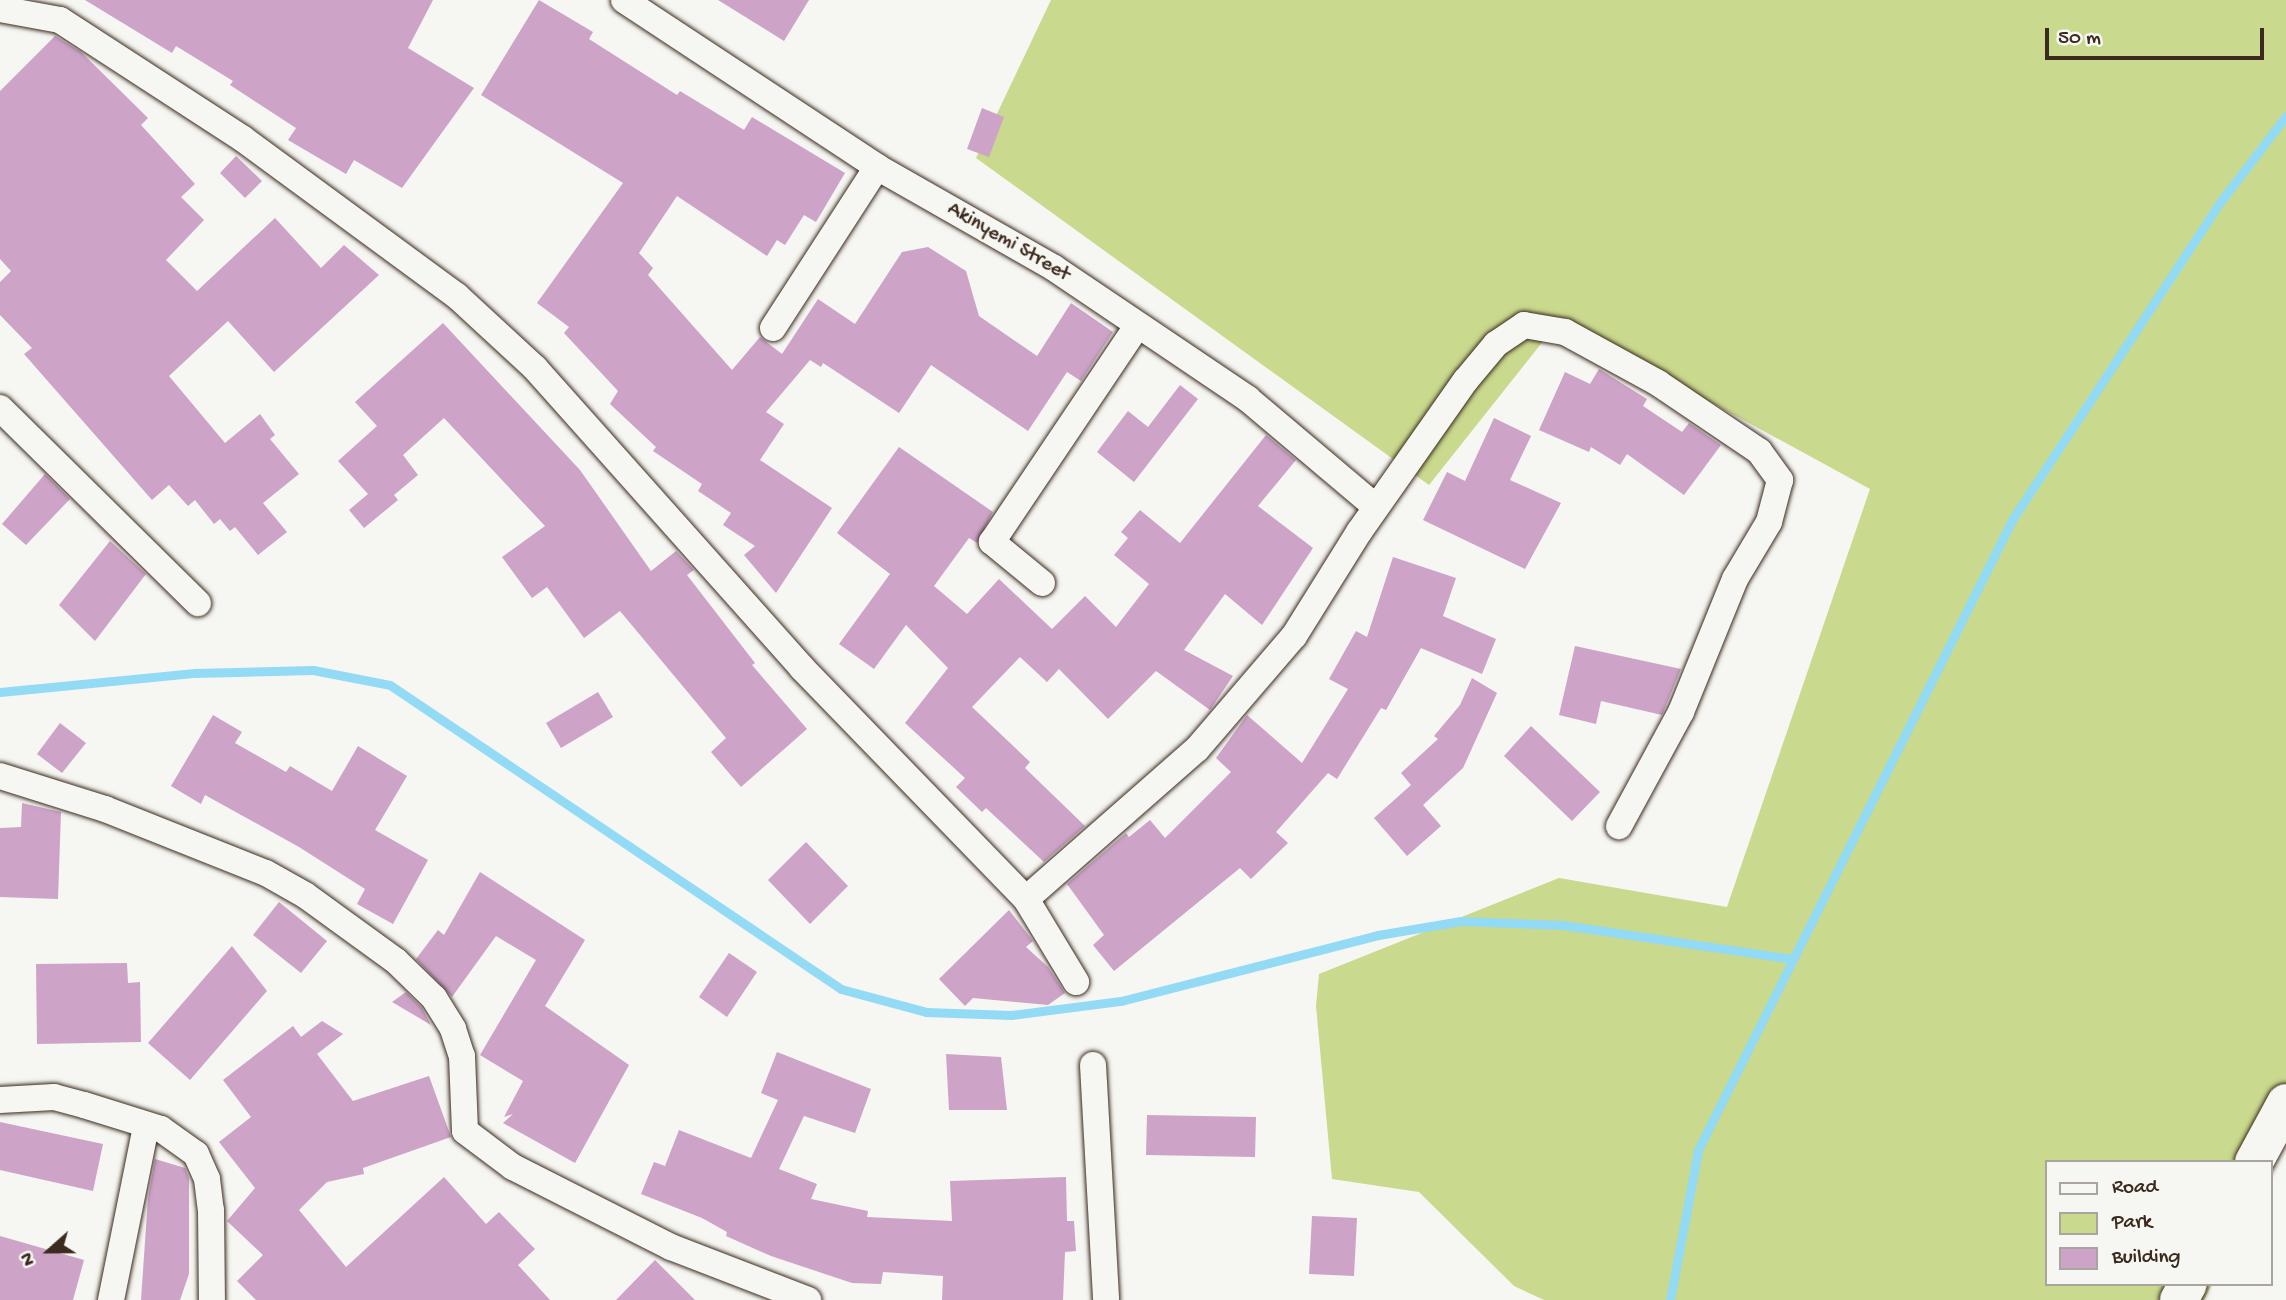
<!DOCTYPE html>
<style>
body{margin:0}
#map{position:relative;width:2286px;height:1300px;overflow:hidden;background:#f6f6f2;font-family:"Gochi Hand",sans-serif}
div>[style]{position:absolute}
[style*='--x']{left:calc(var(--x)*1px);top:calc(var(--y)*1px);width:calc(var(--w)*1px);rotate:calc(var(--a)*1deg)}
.green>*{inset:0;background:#c9d98d}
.stream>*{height:9px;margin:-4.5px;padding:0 4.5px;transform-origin:4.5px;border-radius:4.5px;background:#93daf5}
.building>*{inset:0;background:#cda3c8}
.roads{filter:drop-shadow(0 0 2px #3b2a1e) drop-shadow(0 0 2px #3b2a1e)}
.street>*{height:26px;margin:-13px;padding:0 13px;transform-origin:13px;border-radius:13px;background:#f6f6f2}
.highway>*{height:38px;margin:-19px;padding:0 19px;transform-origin:19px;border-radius:19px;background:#f6f6f2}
span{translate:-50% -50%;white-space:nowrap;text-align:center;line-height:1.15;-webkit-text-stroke:5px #f6f6f2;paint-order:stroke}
.street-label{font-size:21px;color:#3b2a1e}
.legend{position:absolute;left:2045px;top:1160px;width:228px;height:126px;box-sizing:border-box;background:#f6f6f2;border:2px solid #aba49d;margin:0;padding:9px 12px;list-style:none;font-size:21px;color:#3b2a1e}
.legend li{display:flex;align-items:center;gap:14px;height:35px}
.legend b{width:35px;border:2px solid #aba49d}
.north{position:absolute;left:14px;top:1216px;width:70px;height:70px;-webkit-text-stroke:5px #f6f6f2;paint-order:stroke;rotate:249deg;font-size:19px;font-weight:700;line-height:28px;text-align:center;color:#3b2a1e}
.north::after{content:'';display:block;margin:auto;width:24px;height:32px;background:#3b2a1e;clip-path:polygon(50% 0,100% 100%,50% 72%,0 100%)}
.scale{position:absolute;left:2045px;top:28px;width:219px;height:32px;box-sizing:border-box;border:4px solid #3b2a1e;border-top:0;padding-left:9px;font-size:21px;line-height:24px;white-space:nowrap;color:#3b2a1e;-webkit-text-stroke:5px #f6f6f2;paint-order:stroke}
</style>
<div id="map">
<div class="green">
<div style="clip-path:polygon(1051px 0,2286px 0,2286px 1130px,2270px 1162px,2046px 1162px,2046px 1284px,2212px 1284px,2204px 1300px,1544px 1300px,1514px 1286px,1419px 1192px,1332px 1179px,1316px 1006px,1319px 974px,1559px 878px,1727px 907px,1870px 489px,1560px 320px,1429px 485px,976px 158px)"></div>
</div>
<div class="stream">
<div style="--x:0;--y:692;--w:196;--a:-5.6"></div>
<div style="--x:195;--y:673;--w:118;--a:-1.5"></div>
<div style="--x:313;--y:670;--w:78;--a:11"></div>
<div style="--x:390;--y:685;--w:544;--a:33.98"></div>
<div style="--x:841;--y:989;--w:88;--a:15.1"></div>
<div style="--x:926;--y:1012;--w:85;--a:2"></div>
<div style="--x:1011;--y:1015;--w:111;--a:-7.3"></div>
<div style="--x:1121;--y:1001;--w:265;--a:-14.4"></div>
<div style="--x:1378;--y:935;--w:84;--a:-9.6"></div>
<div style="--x:1461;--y:921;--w:102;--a:2.2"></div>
<div style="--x:1563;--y:925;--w:232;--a:8.4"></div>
<div style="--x:1670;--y:1300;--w:153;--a:-79.4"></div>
<div style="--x:1698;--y:1150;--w:704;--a:-63.51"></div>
<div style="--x:2012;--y:520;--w:381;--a:-56.8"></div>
<div style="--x:2221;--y:201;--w:107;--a:-52.6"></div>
</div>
<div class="building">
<div style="clip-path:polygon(85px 0,433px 0,408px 48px,474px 88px,402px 188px,354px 160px,346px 174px,288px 140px,296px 128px,230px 85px,233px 81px,176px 46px,172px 53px)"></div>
<div style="clip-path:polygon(539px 0,593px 32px,589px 39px,677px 95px,680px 91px,744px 130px,752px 117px,845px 173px,816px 222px,804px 215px,785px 245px,777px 240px,767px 256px,677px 196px,639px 253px,653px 268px,648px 275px,732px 370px,760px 337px,782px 354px,818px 299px,855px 324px,902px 252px,928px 247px,966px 271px,979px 316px,1037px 356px,1071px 303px,1113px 332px,1081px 381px,1067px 372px,1028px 431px,931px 365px,899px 413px,823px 363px,821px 367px,810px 360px,766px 412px,784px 424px,760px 460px,832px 508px,776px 593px,744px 555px,755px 546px,723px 525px,731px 513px,698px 491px,702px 484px,653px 451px,656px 447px,610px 404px,618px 391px,564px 333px,569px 327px,537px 303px,623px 183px,481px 95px)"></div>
<div style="clip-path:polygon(718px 0,809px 0,784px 41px)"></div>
<div style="clip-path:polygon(55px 36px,81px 52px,148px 118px,141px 125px,195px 184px,181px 197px,204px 220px,166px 260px,197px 291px,275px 218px,321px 268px,344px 245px,379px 275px,274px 372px,228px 321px,169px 376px,225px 443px,260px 414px,275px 435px,270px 439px,299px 474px,263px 503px,287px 532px,258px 555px,235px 527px,230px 531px,220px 519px,214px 524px,195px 500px,188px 506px,169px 485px,152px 500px,24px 354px,32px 348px,0 315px,0 282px,11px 271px,0 259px,0 91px)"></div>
<div style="clip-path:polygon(982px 108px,1004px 117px,989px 157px,967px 149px)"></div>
<div style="clip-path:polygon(236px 156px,262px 181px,245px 198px,220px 173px)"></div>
<div style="clip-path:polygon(443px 323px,580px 470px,651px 571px,676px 551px,694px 570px,687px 575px,755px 663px,752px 665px,807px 729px,741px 787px,711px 752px,726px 738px,620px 611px,584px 638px,547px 587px,532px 598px,502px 557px,545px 526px,444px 418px,403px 455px,418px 475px,394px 495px,398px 500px,364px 528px,349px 510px,368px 494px,338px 461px,377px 426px,355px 402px)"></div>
<div style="clip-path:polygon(1599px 369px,1647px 399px,1643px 406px,1682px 432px,1689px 423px,1721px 445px,1684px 495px,1627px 454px,1620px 465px,1591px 447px,1589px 452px,1539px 430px,1565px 372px,1590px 384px)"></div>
<div style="clip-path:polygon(1180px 385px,1198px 399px,1134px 482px,1097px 452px,1128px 411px,1148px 427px)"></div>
<div style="clip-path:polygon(1494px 418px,1531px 436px,1510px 480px,1561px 503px,1525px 569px,1423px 520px,1447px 472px,1465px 481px)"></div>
<div style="clip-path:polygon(1266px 435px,1296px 460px,1258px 506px,1313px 548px,1262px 625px,1225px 594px,1184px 650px,1233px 676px,1210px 710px,1156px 671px,1108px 719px,1059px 669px,1047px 682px,1020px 657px,972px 707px,1030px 762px,1025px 768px,1085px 826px,1044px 862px,986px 808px,982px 812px,956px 787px,965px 778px,905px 723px,948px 668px,906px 625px,874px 669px,839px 644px,890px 574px,837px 533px,899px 447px,993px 512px,977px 543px,969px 538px,934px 586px,967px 614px,999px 579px,1052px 629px,1085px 596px,1116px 627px,1149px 584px,1114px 555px,1128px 538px,1121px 532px,1140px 510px,1180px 543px)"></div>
<div style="clip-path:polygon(45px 474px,70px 499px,26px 545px,2px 524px)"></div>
<div style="clip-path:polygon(110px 541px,146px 574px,95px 641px,59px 605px)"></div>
<div style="clip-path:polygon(1393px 557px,1456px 578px,1443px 616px,1496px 639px,1482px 674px,1421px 648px,1386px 710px,1381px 708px,1337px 779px,1328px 773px,1276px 832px,1288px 843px,1251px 879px,1240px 868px,1114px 971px,1093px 945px,1104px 935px,1067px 884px,1126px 833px,1129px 837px,1150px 820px,1165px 838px,1231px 772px,1216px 758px,1247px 715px,1302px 763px,1348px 689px,1329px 679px,1356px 631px,1367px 637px)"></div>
<div style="clip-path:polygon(1575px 646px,1681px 669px,1662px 715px,1601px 701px,1596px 724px,1559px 715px)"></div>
<div style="clip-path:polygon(1472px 678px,1497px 693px,1463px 768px,1423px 805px,1441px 826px,1407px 856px,1374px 818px,1411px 785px,1401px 773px,1438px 739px,1434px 736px,1460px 705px)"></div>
<div style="clip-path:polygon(598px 692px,613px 717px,561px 748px,546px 723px)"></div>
<div style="clip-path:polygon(213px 715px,242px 732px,235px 743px,286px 772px,290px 766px,332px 791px,358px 746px,407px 776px,375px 830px,428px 860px,393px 924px,357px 904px,365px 889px,299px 847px,205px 795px,201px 804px,171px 786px)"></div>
<div style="clip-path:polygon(60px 723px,86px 743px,62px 773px,37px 754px)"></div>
<div style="clip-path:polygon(1531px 726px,1600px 792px,1572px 821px,1504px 756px)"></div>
<div style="clip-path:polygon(22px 803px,61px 812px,58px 899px,0 897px,0 828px,21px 827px)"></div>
<div style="clip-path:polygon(806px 842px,848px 886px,810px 924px,768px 880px)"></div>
<div style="clip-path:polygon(480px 872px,585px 940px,545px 1006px,629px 1065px,575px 1163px,503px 1123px,513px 1114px,504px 1117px,523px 1081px,480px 1055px,536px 960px,496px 936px,452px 997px,416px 959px,438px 930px,444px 935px)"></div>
<div style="clip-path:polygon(279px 902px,327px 941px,301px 973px,253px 935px)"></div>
<div style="clip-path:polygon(1009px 910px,1033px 941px,1026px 947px,1048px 967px,1065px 993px,1048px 1005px,973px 998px,965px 1006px,939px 979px)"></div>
<div style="clip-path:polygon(232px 946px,267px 991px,190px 1080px,148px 1043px)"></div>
<div style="clip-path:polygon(729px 953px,757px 972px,727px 1017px,699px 997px)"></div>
<div style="clip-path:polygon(127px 963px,128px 983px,140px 982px,141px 1042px,37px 1044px,36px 964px)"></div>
<div style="clip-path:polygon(406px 992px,422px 1008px,431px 1025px,392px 1002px)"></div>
<div style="clip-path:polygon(322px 1021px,343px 1034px,317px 1054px,353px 1101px,429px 1076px,451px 1137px,363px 1168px,364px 1174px,327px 1182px,299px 1210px,346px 1267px,444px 1177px,486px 1224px,499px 1212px,535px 1249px,518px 1265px,550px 1300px,256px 1300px,237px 1281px,263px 1255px,227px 1221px,255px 1188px,219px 1142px,251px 1117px,223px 1080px,293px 1026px,301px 1037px)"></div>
<div style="clip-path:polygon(777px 1052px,871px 1089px,855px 1133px,804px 1116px,779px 1169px,817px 1184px,811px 1199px,868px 1211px,867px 1217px,952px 1221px,950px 1181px,1066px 1177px,1067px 1221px,1074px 1221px,1076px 1251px,1065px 1252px,1063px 1300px,942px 1300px,943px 1276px,883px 1272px,881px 1284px,852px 1283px,771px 1256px,726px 1236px,727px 1232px,702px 1218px,641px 1194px,654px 1162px,665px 1166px,679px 1130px,751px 1158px,778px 1100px,761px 1093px)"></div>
<div style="clip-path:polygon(946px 1054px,1001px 1057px,1007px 1110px,949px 1110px)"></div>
<div style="clip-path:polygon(1147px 1115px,1256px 1117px,1255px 1157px,1146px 1155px)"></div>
<div style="clip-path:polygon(0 1122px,103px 1144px,93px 1191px,0 1170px)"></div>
<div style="clip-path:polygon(155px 1159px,185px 1168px,189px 1178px,189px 1274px,180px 1300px,141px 1300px,148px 1198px)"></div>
<div style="clip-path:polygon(1312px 1216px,1357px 1218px,1354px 1276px,1309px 1274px)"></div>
<div style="clip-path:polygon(0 1236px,84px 1260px,73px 1300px,0 1300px)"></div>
<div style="clip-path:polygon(655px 1260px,695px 1300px,616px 1300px)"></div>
</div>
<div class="roads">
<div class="street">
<div style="--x:624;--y:0;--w:303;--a:33.4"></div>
<div style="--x:877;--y:167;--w:204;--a:29.7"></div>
<div style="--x:1054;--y:268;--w:234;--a:34"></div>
<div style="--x:1248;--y:399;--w:167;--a:40.2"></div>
<div style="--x:0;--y:9;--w:61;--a:10.4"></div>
<div style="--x:60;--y:20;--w:218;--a:33"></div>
<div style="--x:243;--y:139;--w:265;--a:36.3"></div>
<div style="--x:457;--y:296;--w:106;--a:42.7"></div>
<div style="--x:535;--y:368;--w:402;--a:48.3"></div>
<div style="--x:802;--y:668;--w:322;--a:45.9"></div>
<div style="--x:1026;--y:899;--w:97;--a:58.9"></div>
<div style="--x:773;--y:328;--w:192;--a:-57.1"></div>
<div style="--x:0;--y:408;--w:278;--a:44.6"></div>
<div style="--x:1042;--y:583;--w:65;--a:-140.6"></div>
<div style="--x:992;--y:542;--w:260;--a:-56.1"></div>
<div style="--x:0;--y:776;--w:110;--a:17.4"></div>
<div style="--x:105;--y:809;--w:173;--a:21.7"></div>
<div style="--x:266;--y:873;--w:45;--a:29.4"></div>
<div style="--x:305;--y:895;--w:112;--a:36"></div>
<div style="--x:396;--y:961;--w:53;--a:44.2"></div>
<div style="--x:434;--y:998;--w:36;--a:58"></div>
<div style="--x:453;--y:1029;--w:28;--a:72"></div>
<div style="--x:462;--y:1056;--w:75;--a:87.7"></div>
<div style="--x:465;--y:1131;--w:60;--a:36.9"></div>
<div style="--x:513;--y:1167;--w:177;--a:26.9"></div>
<div style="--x:671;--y:1247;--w:147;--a:21.1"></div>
<div style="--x:1026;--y:899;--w:227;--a:-41.3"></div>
<div style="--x:1197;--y:749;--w:149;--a:-49.4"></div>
<div style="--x:1294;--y:636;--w:123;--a:-58"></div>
<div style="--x:1359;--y:532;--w:186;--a:-54.9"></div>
<div style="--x:1466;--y:380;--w:47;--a:-50.2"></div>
<div style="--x:1496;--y:344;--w:34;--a:-34"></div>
<div style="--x:1524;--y:325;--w:42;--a:9.7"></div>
<div style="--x:1565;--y:332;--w:106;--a:28.7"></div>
<div style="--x:1658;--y:383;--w:122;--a:34"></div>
<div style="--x:1759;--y:451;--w:36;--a:54"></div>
<div style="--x:1780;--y:480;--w:43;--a:104.7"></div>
<div style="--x:1769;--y:522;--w:66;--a:120.8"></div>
<div style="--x:1735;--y:579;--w:144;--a:112.1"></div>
<div style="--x:1681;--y:712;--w:130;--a:118.5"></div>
<div style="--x:1093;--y:1065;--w:235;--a:86.8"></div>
<div style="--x:0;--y:1100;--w:54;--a:-3.2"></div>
<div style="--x:54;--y:1097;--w:31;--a:15"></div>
<div style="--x:84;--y:1105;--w:81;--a:17.3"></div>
<div style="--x:161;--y:1129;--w:43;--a:35.5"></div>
<div style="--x:196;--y:1154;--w:27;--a:66"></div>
<div style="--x:207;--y:1179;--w:31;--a:83"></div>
<div style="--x:211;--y:1210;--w:90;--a:89.4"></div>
<div style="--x:111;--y:1300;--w:177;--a:-78.6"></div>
</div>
<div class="highway">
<div style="--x:2254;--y:1162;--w:67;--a:-61.5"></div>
<div style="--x:2179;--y:1300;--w:18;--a:-61"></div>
</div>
</div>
<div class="street-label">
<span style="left:1008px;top:243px;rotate:30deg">Akinyemi Street</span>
</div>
<ul class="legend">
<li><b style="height:9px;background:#f6f6f2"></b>Road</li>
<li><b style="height:19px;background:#c9d98d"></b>Park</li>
<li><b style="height:19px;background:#cda3c8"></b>Building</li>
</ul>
<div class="north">N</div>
<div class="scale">50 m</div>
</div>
